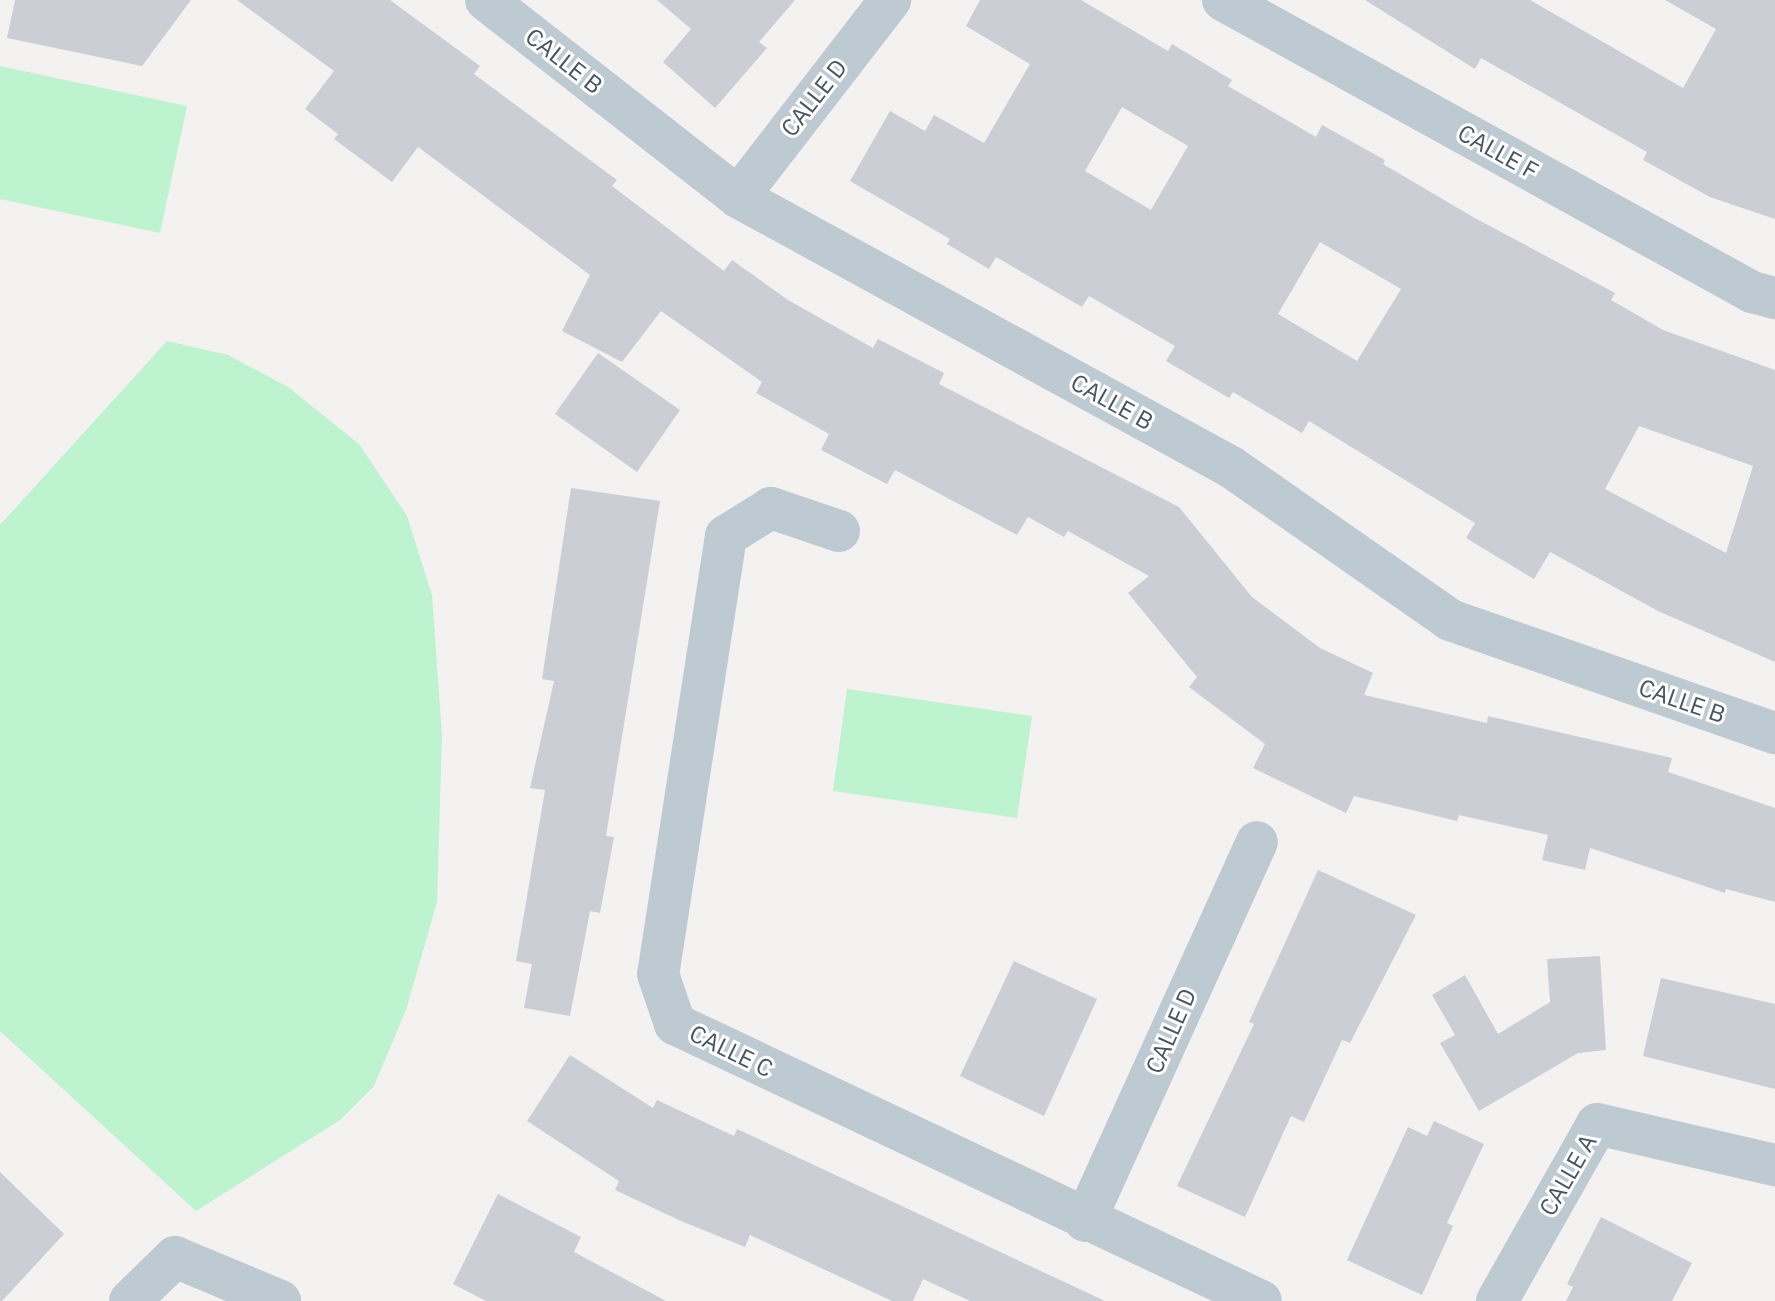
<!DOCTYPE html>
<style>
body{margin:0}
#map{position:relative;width:1775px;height:1301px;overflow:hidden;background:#f4f1f1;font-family:"IBM Plex Sans",sans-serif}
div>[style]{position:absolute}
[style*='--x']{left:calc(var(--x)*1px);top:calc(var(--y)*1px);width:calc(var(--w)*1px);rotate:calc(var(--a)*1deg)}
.green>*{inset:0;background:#bdf3ce}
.building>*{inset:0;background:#cbced4}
.street>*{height:42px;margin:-21px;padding:0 21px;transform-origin:21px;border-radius:21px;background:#becad1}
span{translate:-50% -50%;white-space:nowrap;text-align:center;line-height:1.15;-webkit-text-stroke:6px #fff;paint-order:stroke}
.street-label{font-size:24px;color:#475660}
</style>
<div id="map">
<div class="green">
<div style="clip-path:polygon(0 66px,187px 106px,160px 233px,0 199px)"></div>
<div style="clip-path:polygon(167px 341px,228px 355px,288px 387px,359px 444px,407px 516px,432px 595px,442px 736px,437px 902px,406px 1010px,374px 1086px,340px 1120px,196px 1211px,0 1031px,0 525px)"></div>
<div style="clip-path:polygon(847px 689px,1032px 716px,1017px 818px,833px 791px)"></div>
</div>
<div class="building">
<div style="clip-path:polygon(15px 0,191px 0,142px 66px,7px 38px)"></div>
<div style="clip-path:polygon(237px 0,390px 0,480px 66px,474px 74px,617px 180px,612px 186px,724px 271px,732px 260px,788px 300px,873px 348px,878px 339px,944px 373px,939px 384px,1179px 507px,1252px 597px,1320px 648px,1373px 673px,1364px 695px,1487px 723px,1488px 716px,1672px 758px,1668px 772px,1775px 808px,1775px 902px,1726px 889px,1725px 893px,1590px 848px,1585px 870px,1542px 860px,1548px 835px,1459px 815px,1457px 821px,1354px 796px,1346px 813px,1253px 768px,1265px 744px,1189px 687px,1197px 677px,1128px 593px,1149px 576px,1068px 531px,1064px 537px,1028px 517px,1017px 535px,895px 470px,887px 484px,821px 450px,829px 434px,756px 393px,762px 382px,661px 311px,622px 362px,562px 331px,590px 275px,418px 147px,392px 182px,334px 139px,338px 134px,305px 109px,334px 71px)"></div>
<div style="clip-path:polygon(657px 0,795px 0,759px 42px,767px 48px,715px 108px,663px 62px,691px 29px)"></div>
<div style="clip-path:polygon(evenodd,980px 0,1081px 0,1168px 51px,1172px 44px,1232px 80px,1228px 86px,1316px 137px,1322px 125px,1385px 160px,1383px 164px,1473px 217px,1615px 293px,1611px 300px,1663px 330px,1775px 370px,1775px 662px,1658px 611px,1550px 552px,1534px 579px,1466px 538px,1475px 523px,1309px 421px,1302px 433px,1233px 392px,1229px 398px,1166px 361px,1175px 346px,1089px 296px,1082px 307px,996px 257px,989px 269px,947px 244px,950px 239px,850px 181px,890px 111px,925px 131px,934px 115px,984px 143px,1030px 64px,966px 26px,980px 0,1122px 107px,1188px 146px,1151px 210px,1085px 171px,1122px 107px,980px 0,1320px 242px,1401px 289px,1357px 361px,1278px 314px,1320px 242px,980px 0,1639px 426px,1753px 466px,1726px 553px,1605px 489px,1639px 426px)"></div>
<div style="clip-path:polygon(1365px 0,1530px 0,1683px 88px,1716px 29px,1665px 0,1775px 0,1775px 219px,1710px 197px,1643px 160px,1647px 152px,1481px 58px,1475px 69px)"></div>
<div style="clip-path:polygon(598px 353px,680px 410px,637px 472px,555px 414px)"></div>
<div style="clip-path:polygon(571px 488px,660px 501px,606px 836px,614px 837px,600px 913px,590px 911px,570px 1016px,524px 1008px,532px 964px,516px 961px,545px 790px,530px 788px,554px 681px,542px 679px)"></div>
<div style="clip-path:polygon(1318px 870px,1416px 915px,1350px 1043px,1342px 1040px,1304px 1122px,1291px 1116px,1245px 1217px,1177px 1186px,1254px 1024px,1249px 1022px)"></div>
<div style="clip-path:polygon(1600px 956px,1606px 1050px,1578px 1053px,1479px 1111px,1440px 1043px,1455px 1035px,1432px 995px,1465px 975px,1498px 1034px,1550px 1002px,1547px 959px)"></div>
<div style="clip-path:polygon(1014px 961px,1097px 999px,1044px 1116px,960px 1076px)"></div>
<div style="clip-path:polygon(1661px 978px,1775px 1004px,1775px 1089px,1643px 1056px)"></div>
<div style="clip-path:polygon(570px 1055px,653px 1108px,657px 1100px,734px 1136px,737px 1129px,1105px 1301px,970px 1301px,923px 1279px,913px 1301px,892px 1301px,750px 1235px,745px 1247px,681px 1221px,615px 1190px,619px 1181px,527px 1121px)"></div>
<div style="clip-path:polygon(1434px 1121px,1484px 1144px,1447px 1223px,1453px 1226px,1422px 1295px,1347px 1260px,1408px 1127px,1427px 1136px)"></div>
<div style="clip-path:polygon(0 1172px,64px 1234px,2px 1301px,0 1301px)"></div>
<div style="clip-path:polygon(498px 1194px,581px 1237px,574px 1252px,666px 1301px,486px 1301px,453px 1284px)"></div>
<div style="clip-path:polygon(1601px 1217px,1692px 1263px,1672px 1301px,1566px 1301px,1573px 1287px,1567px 1284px)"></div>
</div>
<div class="street">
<div style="--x:486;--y:0;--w:320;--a:38"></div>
<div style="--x:738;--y:197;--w:562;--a:28.71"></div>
<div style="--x:1231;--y:467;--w:267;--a:34.9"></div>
<div style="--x:1450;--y:620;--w:344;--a:19.2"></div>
<div style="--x:1223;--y:0;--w:604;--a:28.9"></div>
<div style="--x:1752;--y:292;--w:24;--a:15"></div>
<div style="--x:738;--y:197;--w:249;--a:-52.3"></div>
<div style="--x:839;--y:531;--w:72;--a:-161.3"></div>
<div style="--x:771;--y:508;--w:53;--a:148.1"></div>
<div style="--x:726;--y:536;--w:443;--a:98.8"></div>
<div style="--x:658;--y:974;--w:53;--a:71.2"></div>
<div style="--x:675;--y:1024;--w:648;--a:25.3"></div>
<div style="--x:1085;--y:1221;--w:416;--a:-65.6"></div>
<div style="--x:130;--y:1301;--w:63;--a:-44.4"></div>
<div style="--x:175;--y:1257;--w:114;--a:22.7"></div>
<div style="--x:1497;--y:1301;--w:203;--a:-60.5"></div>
<div style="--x:1597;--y:1124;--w:183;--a:13"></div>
</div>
<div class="street-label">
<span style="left:564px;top:61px;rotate:38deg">CALLE B</span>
<span style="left:814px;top:98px;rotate:-52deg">CALLE D</span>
<span style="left:1498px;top:152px;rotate:29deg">CALLE F</span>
<span style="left:1112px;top:402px;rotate:29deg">CALLE B</span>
<span style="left:1682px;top:701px;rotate:19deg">CALLE B</span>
<span style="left:1171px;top:1031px;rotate:-66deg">CALLE D</span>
<span style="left:731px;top:1051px;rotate:26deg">CALLE C</span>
<span style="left:1568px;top:1175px;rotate:-60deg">CALLE A</span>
</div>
</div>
